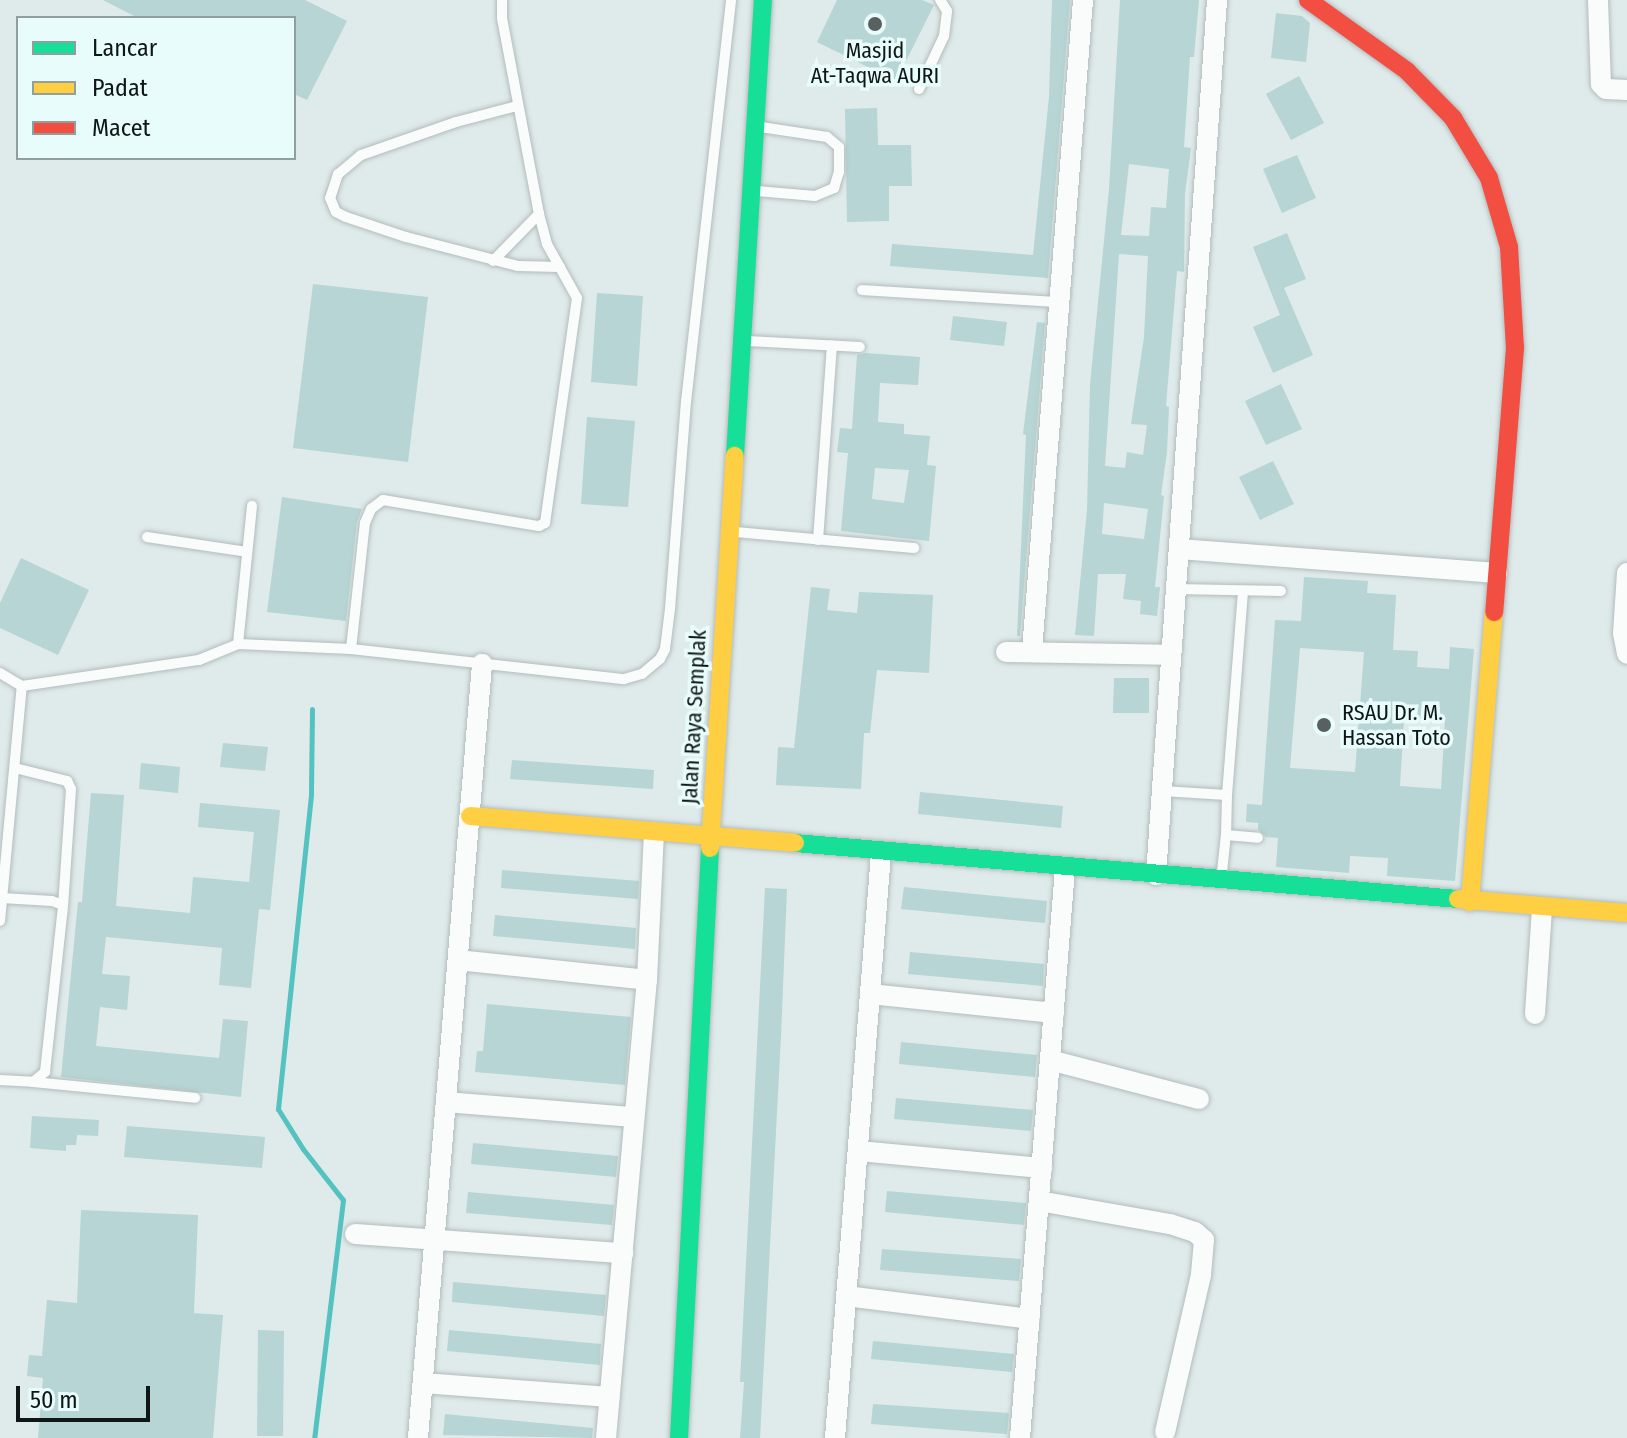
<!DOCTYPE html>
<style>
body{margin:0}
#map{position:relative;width:1627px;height:1438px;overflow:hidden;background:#dfeaea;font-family:"Fira Sans Condensed",sans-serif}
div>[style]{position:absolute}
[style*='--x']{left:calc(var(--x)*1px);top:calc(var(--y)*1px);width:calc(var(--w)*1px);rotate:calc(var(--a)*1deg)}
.stream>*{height:5px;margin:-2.5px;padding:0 2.5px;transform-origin:2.5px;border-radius:2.5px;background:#54c2c1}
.building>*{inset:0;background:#b6d5d4}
.roads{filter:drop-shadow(0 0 2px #b3bcbb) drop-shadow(0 0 2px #b3bcbb)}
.lane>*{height:10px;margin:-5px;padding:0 5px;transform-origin:5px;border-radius:5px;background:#fafcfc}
.street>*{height:20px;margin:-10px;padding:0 10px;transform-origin:10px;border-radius:10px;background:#fafcfc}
.fast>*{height:18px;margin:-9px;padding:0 9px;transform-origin:9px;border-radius:9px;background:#16e098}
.slow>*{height:18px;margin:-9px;padding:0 9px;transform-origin:9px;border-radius:9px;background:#ffcf43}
.jam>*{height:18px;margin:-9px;padding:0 9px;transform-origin:9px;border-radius:9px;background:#f24e42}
.dots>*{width:22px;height:22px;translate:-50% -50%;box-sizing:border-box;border:4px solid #e8fcfb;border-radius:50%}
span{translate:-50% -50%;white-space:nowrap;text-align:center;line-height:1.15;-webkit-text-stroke:7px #e8fcfb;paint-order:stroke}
.poi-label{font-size:22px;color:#0f1616}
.left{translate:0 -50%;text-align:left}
.street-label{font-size:22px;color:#0f1616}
.legend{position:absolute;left:16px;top:16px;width:280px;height:144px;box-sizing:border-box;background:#e8fcfb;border:2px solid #91a09f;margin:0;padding:10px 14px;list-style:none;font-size:24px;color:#0f1616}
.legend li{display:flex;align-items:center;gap:16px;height:40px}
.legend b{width:40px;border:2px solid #91a09f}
.scale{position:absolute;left:16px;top:1386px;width:134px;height:36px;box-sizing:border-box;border:4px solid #0f1616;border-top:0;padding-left:10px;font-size:24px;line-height:28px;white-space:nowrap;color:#0f1616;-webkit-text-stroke:6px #e8fcfb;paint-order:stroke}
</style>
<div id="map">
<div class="stream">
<div style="--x:312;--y:709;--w:86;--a:90.7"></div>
<div style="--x:311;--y:795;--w:316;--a:96"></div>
<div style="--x:278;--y:1109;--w:47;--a:58"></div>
<div style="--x:303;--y:1149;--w:65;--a:51.9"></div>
<div style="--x:343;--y:1200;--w:240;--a:96.9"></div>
</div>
<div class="building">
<div style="clip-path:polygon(103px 0,305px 0,347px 21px,307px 100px,294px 94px,294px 18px,138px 18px)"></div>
<div style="clip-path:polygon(837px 0,922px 0,934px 5px,896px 81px,817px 42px)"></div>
<div style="clip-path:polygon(1052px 0,1070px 0,1048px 278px,890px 266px,892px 244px,1033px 255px,1049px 97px)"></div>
<div style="clip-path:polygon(evenodd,1120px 0,1199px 0,1194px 57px,1190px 57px,1184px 147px,1191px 148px,1185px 194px,1184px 272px,1177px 271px,1166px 406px,1169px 407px,1167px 452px,1161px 495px,1164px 496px,1155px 587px,1160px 587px,1157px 616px,1140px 614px,1141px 601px,1123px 599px,1126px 574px,1098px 574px,1094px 636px,1075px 635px,1087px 510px,1090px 385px,1109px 189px,1120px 0,1129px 164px,1169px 169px,1166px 208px,1151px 207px,1149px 236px,1121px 235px,1129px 164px,1120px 0,1119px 254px,1148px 256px,1144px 337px,1131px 424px,1147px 425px,1143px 455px,1127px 452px,1125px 468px,1105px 466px,1119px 254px,1120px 0,1104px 503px,1148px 509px,1144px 539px,1102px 534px,1104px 503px)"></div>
<div style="clip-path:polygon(1276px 13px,1302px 16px,1310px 23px,1306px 62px,1271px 58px)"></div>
<div style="clip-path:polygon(1299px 76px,1324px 123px,1291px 140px,1266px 94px)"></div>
<div style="clip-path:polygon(877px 108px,878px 145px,911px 145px,912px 186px,889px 186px,889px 221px,847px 222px,845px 109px)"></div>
<div style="clip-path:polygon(1297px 155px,1316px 198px,1282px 213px,1263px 169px)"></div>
<div style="clip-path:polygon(1287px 233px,1306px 279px,1284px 288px,1313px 355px,1273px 373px,1253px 327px,1280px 315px,1253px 247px)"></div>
<div style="clip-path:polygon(313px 284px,428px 297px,408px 462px,293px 448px)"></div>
<div style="clip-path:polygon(597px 293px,643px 296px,637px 386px,591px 382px)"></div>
<div style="clip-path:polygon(953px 316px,1007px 322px,1004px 346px,950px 340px)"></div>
<div style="clip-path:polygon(1037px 322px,1045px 323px,1020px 636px,1017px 636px,1026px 435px,1023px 434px)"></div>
<div style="clip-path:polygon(evenodd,865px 353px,920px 357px,918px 385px,880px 383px,878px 422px,904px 424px,904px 434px,930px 436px,927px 465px,936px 466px,929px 541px,841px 531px,848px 453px,837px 452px,840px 428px,852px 429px,857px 355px,865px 353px,875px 468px,909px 470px,904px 503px,872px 499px,875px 468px)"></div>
<div style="clip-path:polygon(1281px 384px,1302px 429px,1266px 445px,1245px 401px)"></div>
<div style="clip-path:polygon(587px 417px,635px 421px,628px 507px,581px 504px)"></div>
<div style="clip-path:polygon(1273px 461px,1294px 504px,1260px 520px,1239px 477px)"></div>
<div style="clip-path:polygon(282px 497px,362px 509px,357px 522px,346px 621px,267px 612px)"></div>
<div style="clip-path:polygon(21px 558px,89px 590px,58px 655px,0 628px,0 603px)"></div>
<div style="clip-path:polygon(evenodd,1304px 577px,1368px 581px,1367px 593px,1396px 595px,1393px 650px,1418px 651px,1417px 667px,1449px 669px,1450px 647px,1474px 649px,1455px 881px,1387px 876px,1388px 858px,1350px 856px,1349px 873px,1276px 867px,1278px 838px,1266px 837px,1258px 830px,1258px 823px,1246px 822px,1247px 804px,1262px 805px,1275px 620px,1301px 621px,1304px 577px,1300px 648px,1364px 652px,1355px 772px,1290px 768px,1300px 648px,1304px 577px,1404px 718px,1445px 720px,1441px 789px,1400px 786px,1404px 718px)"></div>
<div style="clip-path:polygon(811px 587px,830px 589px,827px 610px,857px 613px,859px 592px,933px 595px,929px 673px,877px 670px,870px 733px,864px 733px,861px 789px,776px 785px,778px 747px,794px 748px)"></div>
<div style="clip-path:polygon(1114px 678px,1149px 678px,1149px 713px,1113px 713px)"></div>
<div style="clip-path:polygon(223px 743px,268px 747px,265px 771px,220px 767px)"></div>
<div style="clip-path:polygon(512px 760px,654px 770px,653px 789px,510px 779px)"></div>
<div style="clip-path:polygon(141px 763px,180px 767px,178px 793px,139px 789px)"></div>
<div style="clip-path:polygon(920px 792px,1063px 806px,1061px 828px,918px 814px)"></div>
<div style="clip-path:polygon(91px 793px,124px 795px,116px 906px,190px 913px,193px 877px,249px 882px,254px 832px,198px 827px,200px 803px,280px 810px,270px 910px,259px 909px,251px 988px,219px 985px,222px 948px,106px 937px,102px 974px,130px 976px,127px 1010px,100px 1007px,96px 1046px,219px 1058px,223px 1019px,248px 1021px,241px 1097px,61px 1077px,78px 902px,82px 902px)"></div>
<div style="clip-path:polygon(502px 870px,639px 881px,638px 899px,501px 888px)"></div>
<div style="clip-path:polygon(904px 887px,1047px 901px,1045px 923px,901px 909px)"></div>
<div style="clip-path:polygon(765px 888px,787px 889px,781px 1036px,760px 1438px,740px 1438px,744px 1382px,740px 1382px)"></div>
<div style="clip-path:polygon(495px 915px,636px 928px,635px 949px,493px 936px)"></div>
<div style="clip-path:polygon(910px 952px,1044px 964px,1043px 986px,908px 974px)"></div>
<div style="clip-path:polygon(487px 1004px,631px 1017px,625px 1085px,475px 1072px,477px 1051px,483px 1051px)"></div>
<div style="clip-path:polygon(901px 1042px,1037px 1055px,1035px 1077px,899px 1064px)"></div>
<div style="clip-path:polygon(896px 1098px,1033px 1110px,1031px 1131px,894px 1119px)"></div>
<div style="clip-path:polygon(32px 1116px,99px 1120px,98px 1136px,77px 1135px,76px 1145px,66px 1145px,66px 1151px,30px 1148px)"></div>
<div style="clip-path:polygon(127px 1126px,265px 1137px,262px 1168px,124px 1157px)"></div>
<div style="clip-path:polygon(473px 1143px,618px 1156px,616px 1177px,471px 1164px)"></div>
<div style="clip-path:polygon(887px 1191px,1026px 1203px,1024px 1225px,885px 1212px)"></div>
<div style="clip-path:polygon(468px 1192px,614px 1205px,612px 1225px,466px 1213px)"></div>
<div style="clip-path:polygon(81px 1210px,198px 1215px,194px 1313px,223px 1315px,213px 1438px,38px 1438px,43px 1378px,27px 1376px,29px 1355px,42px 1356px,47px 1300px,77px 1303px)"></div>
<div style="clip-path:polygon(882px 1249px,1021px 1259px,1019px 1281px,880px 1270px)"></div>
<div style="clip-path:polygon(453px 1282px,606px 1295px,604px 1316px,452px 1302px)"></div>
<div style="clip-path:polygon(258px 1330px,284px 1331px,283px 1436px,257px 1436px)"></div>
<div style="clip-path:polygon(449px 1330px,601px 1344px,600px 1365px,447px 1351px)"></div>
<div style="clip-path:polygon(873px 1341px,1014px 1354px,1012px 1372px,871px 1359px)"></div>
<div style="clip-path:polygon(873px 1404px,1009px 1413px,1007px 1434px,871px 1424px)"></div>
<div style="clip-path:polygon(445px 1414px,593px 1428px,592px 1438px,443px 1435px)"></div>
</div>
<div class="roads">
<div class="lane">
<div style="--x:919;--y:89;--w:59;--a:-64.7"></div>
<div style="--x:944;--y:36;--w:25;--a:-83"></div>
<div style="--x:947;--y:11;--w:13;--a:-122"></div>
<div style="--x:517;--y:106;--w:63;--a:165.3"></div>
<div style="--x:456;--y:122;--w:101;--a:160.8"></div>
<div style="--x:361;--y:155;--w:30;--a:140"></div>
<div style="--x:338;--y:174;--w:25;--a:108"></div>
<div style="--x:330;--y:198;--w:15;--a:67"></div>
<div style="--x:336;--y:212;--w:11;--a:27"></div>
<div style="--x:346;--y:217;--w:63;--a:18.4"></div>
<div style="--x:406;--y:237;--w:116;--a:14.5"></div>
<div style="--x:518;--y:266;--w:42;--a:1.4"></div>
<div style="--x:757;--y:191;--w:58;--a:4.9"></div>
<div style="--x:815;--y:196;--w:21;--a:-23"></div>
<div style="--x:834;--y:188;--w:17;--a:-73"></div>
<div style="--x:839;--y:172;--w:25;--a:-90"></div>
<div style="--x:839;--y:147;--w:16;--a:-140"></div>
<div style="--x:827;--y:137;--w:67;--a:-171.4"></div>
<div style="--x:493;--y:261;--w:66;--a:-45.6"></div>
<div style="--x:862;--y:290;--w:198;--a:3.5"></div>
<div style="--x:748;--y:341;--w:112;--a:3.1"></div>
<div style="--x:735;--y:532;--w:180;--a:5.1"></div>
<div style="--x:147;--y:537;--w:101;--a:8.5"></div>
<div style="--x:818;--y:540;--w:195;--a:-85.9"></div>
<div style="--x:1176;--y:589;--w:105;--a:1.1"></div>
<div style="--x:238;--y:644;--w:139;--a:-84.2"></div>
<div style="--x:351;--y:649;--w:275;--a:6.3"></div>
<div style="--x:624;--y:679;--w:19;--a:-16"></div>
<div style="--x:642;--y:674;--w:23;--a:-40"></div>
<div style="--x:660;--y:659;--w:11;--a:-63"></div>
<div style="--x:665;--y:649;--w:40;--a:-82.9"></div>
<div style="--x:670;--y:609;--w:208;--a:-85.6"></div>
<div style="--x:686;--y:402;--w:405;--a:-83.6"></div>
<div style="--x:0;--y:673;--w:26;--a:31"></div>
<div style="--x:22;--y:686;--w:179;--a:-8.4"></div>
<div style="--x:199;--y:660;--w:42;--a:-22.3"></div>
<div style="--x:238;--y:644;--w:113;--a:2.5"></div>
<div style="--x:351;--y:649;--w:127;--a:-83.7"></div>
<div style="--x:365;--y:523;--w:15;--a:-67"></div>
<div style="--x:371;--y:509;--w:15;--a:-37"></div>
<div style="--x:383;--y:500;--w:158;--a:9.5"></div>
<div style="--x:539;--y:526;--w:7;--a:-27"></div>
<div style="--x:545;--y:523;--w:227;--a:-81.9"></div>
<div style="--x:577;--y:298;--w:62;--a:-119.1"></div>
<div style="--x:547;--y:244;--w:31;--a:-105"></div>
<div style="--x:539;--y:214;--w:199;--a:-100.7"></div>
<div style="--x:502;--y:18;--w:18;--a:-90"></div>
<div style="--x:15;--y:768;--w:54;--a:14"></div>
<div style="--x:67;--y:781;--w:9;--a:63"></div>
<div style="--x:71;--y:789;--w:116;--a:93.9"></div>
<div style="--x:1162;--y:791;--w:65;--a:3.5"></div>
<div style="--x:1227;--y:795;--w:40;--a:91.4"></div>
<div style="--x:1226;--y:835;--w:32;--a:5"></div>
<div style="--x:1227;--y:795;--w:204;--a:-85.5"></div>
<div style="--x:1222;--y:872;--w:37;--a:-84"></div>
<div style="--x:0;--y:921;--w:236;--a:-84.7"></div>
<div style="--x:0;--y:1080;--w:33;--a:3"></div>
<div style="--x:33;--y:1082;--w:16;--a:-40"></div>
<div style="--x:45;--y:1072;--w:168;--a:-83.8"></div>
<div style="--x:63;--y:905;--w:12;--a:-160"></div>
<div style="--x:52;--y:901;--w:50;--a:-176.6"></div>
<div style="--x:33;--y:1082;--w:163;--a:5.6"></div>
</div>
<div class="street">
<div style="--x:1598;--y:0;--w:84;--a:88"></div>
<div style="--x:1601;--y:84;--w:7;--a:45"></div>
<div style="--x:1606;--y:89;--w:21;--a:3"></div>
<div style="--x:1179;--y:549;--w:319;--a:4.3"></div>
<div style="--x:1627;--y:573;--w:60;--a:93.8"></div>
<div style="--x:1623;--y:633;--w:21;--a:79"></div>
<div style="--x:1032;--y:651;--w:653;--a:-85.52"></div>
<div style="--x:1006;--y:652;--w:165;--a:1"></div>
<div style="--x:1156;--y:875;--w:877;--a:-86.01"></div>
<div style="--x:458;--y:960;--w:190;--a:6"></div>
<div style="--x:870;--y:994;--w:185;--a:5.9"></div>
<div style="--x:1535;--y:1014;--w:106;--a:-86.2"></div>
<div style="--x:1050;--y:1060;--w:154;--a:14.7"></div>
<div style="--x:446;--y:1102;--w:188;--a:4.6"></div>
<div style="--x:858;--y:1151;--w:185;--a:5.3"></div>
<div style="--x:1039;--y:1201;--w:133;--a:10"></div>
<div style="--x:1170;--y:1224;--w:26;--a:18"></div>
<div style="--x:1195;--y:1232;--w:12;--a:42"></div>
<div style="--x:1204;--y:1240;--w:35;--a:95"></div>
<div style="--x:1201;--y:1275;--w:161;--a:102.9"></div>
<div style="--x:355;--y:1234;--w:269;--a:4.1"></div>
<div style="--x:846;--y:1296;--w:185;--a:7.1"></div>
<div style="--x:423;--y:1383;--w:187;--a:4.3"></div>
<div style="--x:418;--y:1438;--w:777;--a:-85.27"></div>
<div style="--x:606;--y:1438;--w:460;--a:-84.9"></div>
<div style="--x:647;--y:980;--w:148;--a:-87.3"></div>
<div style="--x:835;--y:1438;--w:587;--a:-85.5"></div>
<div style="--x:1020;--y:1438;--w:571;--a:-85.48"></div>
</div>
<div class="fast">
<div style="--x:735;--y:456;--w:457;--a:-86.5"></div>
<div style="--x:795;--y:843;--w:665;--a:4.83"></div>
<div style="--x:679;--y:1438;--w:591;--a:-86.99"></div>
</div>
<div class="slow">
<div style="--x:470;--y:816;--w:326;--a:4.7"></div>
<div style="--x:710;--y:848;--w:393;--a:-86.4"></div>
<div style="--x:1458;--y:899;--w:170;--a:4.7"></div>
<div style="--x:1470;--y:902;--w:291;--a:-85.3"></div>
</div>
<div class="jam">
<div style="--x:1308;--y:0;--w:122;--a:35.6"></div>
<div style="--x:1407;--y:71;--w:66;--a:45.6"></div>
<div style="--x:1453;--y:118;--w:70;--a:59"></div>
<div style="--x:1489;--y:178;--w:72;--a:73.8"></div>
<div style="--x:1509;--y:247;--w:101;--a:86.6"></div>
<div style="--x:1515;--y:348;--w:265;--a:94.5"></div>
</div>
</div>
<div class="dots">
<div style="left:875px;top:24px;background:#586060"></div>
<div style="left:1324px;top:725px;background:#586060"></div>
</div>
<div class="poi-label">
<span style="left:875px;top:63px">Masjid<br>At-Taqwa AURI</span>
<span class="left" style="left:1342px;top:725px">RSAU Dr. M.<br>Hassan Toto</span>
</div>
<div class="street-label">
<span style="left:694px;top:717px;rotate:-87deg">Jalan Raya Semplak</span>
</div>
<ul class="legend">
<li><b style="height:10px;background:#16e098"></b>Lancar</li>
<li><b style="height:10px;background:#ffcf43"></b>Padat</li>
<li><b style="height:10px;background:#f24e42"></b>Macet</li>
</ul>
<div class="scale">50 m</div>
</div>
